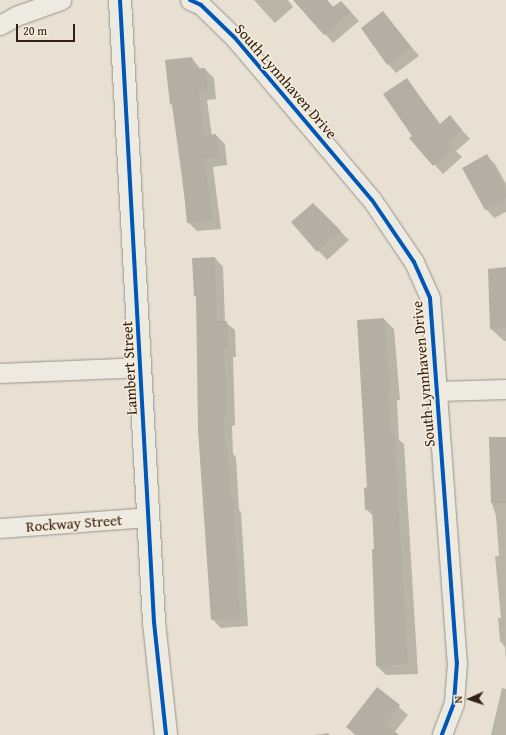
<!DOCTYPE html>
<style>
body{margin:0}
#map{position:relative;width:506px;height:735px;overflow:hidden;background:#e8e1d3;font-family:"Gentium Book Plus",serif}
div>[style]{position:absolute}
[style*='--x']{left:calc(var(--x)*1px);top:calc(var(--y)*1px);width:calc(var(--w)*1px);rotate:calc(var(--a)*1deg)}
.shadow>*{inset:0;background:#0003}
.building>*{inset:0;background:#b4aea4}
.roads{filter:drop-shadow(0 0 1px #999289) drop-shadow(0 0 1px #999289)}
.minor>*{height:19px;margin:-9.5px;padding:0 9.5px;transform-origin:9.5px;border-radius:9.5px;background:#edeae2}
.tertiary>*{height:22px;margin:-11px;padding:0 11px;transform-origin:11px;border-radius:11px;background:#edeae2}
.cycleway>*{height:4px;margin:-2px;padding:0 2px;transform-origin:2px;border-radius:2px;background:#0057b8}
span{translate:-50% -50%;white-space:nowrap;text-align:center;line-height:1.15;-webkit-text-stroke:3px #f6eddd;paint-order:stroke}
.street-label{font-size:15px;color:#342013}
.north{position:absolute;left:450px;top:679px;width:40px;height:40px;-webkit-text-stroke:3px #f6eddd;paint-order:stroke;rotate:267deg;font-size:11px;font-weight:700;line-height:16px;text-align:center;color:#342013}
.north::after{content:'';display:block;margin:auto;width:14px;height:18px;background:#342013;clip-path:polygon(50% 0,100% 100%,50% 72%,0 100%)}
.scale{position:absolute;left:16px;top:24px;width:59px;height:18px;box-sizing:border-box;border:2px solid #342013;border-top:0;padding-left:5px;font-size:12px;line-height:14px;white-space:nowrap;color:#342013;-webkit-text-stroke:3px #f6eddd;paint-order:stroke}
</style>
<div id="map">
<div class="shadow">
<div style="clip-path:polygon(254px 0,288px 0,293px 7px,275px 23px)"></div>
<div style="clip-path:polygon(305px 0,327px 0,334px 8px,350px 11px,359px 21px,333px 43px,299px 5px)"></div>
<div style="clip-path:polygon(383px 12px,419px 56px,396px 73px,388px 64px)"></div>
<div style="clip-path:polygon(192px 58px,201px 70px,205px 69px,214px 78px,216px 99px,207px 100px,212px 136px,216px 135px,225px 144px,227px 165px,213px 167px,221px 229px,197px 231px,188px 222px,166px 61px)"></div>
<div style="clip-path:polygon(407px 79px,441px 125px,450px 117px,470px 139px,456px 151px,462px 157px,443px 174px,411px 138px,413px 136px)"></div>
<div style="clip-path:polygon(486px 155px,495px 164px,506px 184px,506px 212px,494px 218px,486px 209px)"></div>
<div style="clip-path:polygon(313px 204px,349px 240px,327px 260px,292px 222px)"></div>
<div style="clip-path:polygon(215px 258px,223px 267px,225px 322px,235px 330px,236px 357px,233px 357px,235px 425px,232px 426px,233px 454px,236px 457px,239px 510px,241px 512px,248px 626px,221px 628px,212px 619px,197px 298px,195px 296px)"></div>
<div style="clip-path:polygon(506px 268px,506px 341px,504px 341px,491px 329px)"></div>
<div style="clip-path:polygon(384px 319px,394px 329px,400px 400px,397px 400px,399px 440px,404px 444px,418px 674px,386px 675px,377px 666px,374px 517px,366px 509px)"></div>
<div style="clip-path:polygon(490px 438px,506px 438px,506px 662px,505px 647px,500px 641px,498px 618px,501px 618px,495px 556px,499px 556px,496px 516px,492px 503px)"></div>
<div style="clip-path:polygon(502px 688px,506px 689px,506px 735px,491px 735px)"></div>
<div style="clip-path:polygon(378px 689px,408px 715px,394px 733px,396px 735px,355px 735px,348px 727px)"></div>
<div style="clip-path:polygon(328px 733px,330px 735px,314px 735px)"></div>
</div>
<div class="building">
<div style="clip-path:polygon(293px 0,327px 0,333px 7px,341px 1px,351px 12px,324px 35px)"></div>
<div style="clip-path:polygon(383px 11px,411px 47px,387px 65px,361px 28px)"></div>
<div style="clip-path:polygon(192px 57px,194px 69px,205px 68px,208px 90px,199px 91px,204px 136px,216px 134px,219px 157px,204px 159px,213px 220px,187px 223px,181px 162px,172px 104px,170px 105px,165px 60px)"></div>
<div style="clip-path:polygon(407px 78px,439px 125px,450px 115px,462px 130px,448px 142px,454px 148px,433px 166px,409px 138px,412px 136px,383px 94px)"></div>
<div style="clip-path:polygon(487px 154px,506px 190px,506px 198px,485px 210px,462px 168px)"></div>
<div style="clip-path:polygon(313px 203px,341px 231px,317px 252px,291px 222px)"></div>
<div style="clip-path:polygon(215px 257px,217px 321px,227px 321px,228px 349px,224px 349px,227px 417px,224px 417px,225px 447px,227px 447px,231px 502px,233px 502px,240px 618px,211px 620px,198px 430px,196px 296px,194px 296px,192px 258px)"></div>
<div style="clip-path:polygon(506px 267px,506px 328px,490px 329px,488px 269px)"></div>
<div style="clip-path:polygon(384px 318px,390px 391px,388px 391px,390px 434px,394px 433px,408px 664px,376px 666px,372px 549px,374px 549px,372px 509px,365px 510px,364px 488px,367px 487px,357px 320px)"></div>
<div style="clip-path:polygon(489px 437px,506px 437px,506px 503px,491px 503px)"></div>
<div style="clip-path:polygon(377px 687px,400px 705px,385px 724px,399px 735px,356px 735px,346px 727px)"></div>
</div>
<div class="roads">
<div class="minor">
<div style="--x:190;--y:0;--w:12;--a:24"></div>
<div style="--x:201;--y:5;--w:47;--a:44.1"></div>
<div style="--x:235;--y:38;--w:212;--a:49.8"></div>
<div style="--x:372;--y:200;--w:75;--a:55.9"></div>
<div style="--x:414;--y:262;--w:39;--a:66"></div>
<div style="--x:430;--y:298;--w:365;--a:85.8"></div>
<div style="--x:457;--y:662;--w:41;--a:94.2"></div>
<div style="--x:454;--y:703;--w:34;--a:111"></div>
<div style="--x:0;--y:25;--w:18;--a:-29"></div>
<div style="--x:16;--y:16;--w:48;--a:-19.6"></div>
<div style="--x:0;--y:373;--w:141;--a:-2.4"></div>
<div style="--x:438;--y:391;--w:68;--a:-1.7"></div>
<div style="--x:0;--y:528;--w:149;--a:-4.2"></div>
</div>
<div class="tertiary">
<div style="--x:120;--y:0;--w:623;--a:86.87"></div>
<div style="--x:154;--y:622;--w:114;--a:83.9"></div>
</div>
</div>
<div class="cycleway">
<div style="--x:120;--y:0;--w:623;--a:86.87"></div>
<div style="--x:154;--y:622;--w:114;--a:83.9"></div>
<div style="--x:190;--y:0;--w:12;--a:24"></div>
<div style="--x:201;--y:5;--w:47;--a:44.1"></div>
<div style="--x:235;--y:38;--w:212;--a:49.8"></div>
<div style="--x:372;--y:200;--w:75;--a:55.9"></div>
<div style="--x:414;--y:262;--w:39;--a:66"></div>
<div style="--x:430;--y:298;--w:365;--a:85.8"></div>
<div style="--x:457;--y:662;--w:41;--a:94.2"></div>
<div style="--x:454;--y:703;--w:34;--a:111"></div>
</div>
<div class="street-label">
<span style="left:286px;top:81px;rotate:49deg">South Lynnhaven Drive</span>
<span style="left:129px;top:368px;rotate:-93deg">Lambert Street</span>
<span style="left:423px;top:374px;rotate:-95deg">South Lynnhaven Drive</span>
<span style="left:74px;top:523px;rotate:-4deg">Rockway Street</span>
</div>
<div class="north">N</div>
<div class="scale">20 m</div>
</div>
